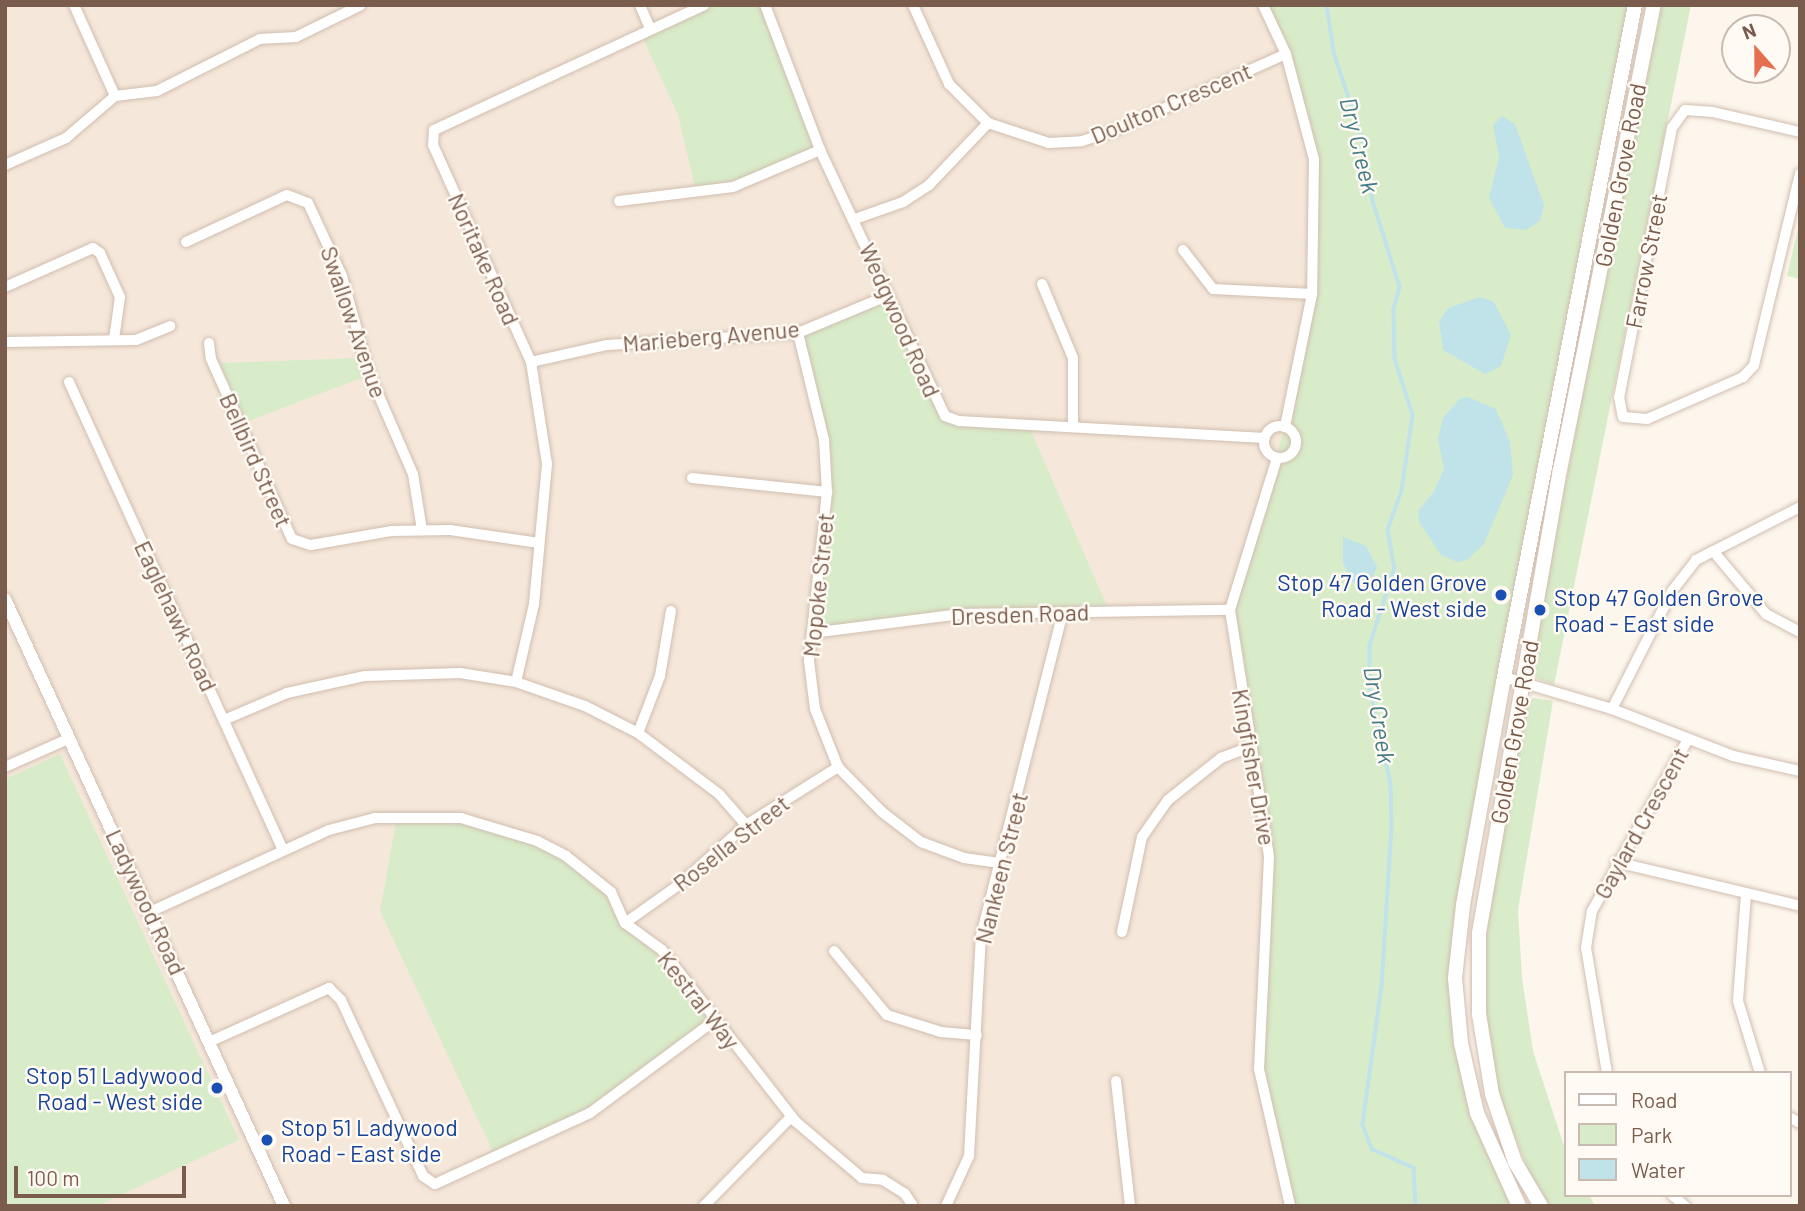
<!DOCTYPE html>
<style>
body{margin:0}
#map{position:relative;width:1805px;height:1211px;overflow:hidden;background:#fdf6ec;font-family:Barlow,sans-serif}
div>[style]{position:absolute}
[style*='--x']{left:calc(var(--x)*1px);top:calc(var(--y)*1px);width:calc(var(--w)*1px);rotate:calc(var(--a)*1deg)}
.residential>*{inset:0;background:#f5e8da}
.green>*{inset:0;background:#d8ecc9}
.water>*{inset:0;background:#bfe3e8}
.stream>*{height:3.5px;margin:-1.75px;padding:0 1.75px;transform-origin:1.75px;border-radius:1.75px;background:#bfe3e8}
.roads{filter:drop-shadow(0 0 2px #d1beb0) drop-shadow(0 0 2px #d1beb0)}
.minor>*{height:10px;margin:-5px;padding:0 5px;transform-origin:5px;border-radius:5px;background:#fff}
.minor>.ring{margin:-5px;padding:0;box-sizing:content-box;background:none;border:10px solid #fff;border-radius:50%}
.tertiary>*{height:12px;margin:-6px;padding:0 6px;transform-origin:6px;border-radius:6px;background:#fff}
.secondary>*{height:14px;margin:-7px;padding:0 7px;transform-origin:7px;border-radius:7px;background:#fff}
.dots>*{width:19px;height:19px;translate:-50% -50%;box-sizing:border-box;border:4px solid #fffaf3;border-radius:50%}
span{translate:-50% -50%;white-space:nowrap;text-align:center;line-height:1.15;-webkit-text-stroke:5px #fffaf3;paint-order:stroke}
.street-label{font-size:23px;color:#7a5c4d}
.transit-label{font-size:23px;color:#164399}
.right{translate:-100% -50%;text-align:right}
.left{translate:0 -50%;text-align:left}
.water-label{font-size:24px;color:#437c86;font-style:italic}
.frame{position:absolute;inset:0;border:7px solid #7a5c4d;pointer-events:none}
.legend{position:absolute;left:1564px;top:1071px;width:228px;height:126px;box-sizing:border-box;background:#fffaf3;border:2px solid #cabbb1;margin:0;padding:9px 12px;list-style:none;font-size:21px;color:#7a5c4d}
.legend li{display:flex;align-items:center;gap:14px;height:35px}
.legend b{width:35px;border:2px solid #cabbb1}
.north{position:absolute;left:1721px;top:14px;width:70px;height:70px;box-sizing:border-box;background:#fffaf3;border:2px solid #cabbb1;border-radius:50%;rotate:339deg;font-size:19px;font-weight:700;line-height:28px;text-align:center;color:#7a5c4d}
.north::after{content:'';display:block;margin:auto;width:24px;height:32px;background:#e76f51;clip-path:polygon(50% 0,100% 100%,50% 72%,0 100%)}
.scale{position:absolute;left:14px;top:1166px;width:172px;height:32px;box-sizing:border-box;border:4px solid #7a5c4d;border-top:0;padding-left:9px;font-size:21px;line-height:24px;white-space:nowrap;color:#7a5c4d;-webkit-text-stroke:5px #fffaf3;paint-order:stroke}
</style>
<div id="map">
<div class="residential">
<div style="clip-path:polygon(5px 5px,1635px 5px,1581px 278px,1455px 978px,1477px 1113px,1519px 1206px,5px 1206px)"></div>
</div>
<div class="green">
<div style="clip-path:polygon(704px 5px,765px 5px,820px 150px,733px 187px,696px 192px,678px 115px,640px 32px)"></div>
<div style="clip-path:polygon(1263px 5px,1635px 5px,1455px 978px,1477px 1113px,1520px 1206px,1295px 1206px,1259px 1069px,1269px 857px,1230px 610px,1285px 427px,1312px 294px,1314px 159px,1286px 54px)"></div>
<div style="clip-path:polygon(1658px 5px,1691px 5px,1554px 685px,1536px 678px,1531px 660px)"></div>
<div style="clip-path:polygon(1798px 229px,1800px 230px,1800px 279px,1787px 276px)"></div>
<div style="clip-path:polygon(887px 296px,945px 416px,1028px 424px,1109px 611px,961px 614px,812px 633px,827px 492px,824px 440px,798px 333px)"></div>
<div style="clip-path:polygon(357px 358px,364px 377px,246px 422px,220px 363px)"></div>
<div style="clip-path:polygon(1534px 698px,1553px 701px,1518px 910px,1522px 978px,1533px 1051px,1565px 1149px,1565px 1195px,1589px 1195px,1595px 1206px,1548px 1206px,1528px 1171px,1496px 1088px,1484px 1015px,1484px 935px,1525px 704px)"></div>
<div style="clip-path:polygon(60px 754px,239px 1140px,97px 1206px,5px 1206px,5px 779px)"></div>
<div style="clip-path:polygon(397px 816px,461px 818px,537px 841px,597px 880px,619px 913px,715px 1020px,618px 1095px,496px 1158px,380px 911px)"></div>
</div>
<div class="water">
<div style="clip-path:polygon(1502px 116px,1515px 124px,1544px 205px,1540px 221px,1526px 230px,1505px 228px,1489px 198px,1499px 157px,1493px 125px)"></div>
<div style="clip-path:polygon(1480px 297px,1494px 302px,1511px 335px,1501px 366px,1485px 374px,1443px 350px,1439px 321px,1448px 308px)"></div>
<div style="clip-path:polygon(1468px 397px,1496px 409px,1510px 442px,1513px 475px,1484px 544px,1467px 560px,1457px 562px,1441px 555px,1419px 522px,1418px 511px,1433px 493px,1444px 469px,1438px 439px,1443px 418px,1460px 398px)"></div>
<div style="clip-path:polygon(1343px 537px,1366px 546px,1377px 567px,1370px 584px,1353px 583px,1343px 563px)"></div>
</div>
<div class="stream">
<div style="--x:1327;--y:5;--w:48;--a:81.5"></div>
<div style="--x:1334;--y:52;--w:100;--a:71.9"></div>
<div style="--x:1365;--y:147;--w:55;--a:81.6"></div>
<div style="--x:1373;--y:201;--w:90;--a:72.6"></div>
<div style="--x:1400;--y:287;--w:24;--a:105"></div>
<div style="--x:1394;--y:310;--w:49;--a:88.8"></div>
<div style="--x:1395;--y:359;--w:59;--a:72.2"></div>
<div style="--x:1413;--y:415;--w:77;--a:98.2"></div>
<div style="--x:1402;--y:491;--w:41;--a:109.7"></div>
<div style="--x:1388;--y:530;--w:39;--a:80"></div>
<div style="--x:1395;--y:568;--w:82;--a:107.8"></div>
<div style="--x:1370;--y:646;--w:42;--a:90"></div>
<div style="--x:1370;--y:688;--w:98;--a:77.7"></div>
<div style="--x:1391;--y:784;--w:43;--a:88.7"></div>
<div style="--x:1392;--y:827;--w:159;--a:93.6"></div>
<div style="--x:1382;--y:986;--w:140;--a:97.8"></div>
<div style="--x:1363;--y:1125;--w:26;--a:69"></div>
<div style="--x:1372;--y:1149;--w:46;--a:24.3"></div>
<div style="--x:1414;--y:1168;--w:38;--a:87"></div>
</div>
<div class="roads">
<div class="minor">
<div style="--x:74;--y:5;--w:100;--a:65.7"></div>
<div style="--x:640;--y:5;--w:25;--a:67"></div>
<div style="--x:765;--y:5;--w:155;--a:69.2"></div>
<div style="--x:820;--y:150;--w:294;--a:64.8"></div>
<div style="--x:945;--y:416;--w:15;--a:20"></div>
<div style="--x:959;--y:421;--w:306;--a:3.2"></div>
<div style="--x:913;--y:5;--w:87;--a:65.5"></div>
<div style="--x:949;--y:84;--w:55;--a:45"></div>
<div style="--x:988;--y:123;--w:64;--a:18.2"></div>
<div style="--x:1049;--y:143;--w:33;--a:-3"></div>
<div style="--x:1082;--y:141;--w:36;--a:-18"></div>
<div style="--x:1116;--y:130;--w:186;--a:-24.1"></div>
<div style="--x:1263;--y:5;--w:54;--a:64.9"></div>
<div style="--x:1286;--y:54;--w:109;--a:75.1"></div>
<div style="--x:1314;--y:159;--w:135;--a:90.8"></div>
<div style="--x:1312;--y:294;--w:136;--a:101.5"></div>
<div style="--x:1800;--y:132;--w:89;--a:-167.1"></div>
<div style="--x:1713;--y:112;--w:28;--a:-176"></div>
<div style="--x:1685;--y:110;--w:22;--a:126"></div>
<div style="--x:1672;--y:128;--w:274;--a:101.1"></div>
<div style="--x:1619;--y:397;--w:20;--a:79"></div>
<div style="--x:1623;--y:417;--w:24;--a:5"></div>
<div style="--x:1647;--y:419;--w:105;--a:-23.6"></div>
<div style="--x:1743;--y:377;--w:16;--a:-47"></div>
<div style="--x:1754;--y:365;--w:197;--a:-76.5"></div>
<div style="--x:5;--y:165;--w:67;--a:-23.9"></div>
<div style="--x:66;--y:138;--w:65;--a:-40.6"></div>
<div style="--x:115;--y:96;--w:42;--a:-6.8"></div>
<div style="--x:157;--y:91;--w:115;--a:-26.8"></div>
<div style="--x:260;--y:39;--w:36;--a:-3"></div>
<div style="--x:296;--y:37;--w:72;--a:-26.2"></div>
<div style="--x:619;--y:201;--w:115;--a:-7"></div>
<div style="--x:733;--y:187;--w:95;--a:-23"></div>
<div style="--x:855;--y:219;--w:51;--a:-19.5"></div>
<div style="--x:903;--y:202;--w:31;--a:-33"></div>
<div style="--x:929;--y:185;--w:86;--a:-46.4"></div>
<div style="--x:186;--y:242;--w:111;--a:-25"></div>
<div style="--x:287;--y:195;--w:22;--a:21"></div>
<div style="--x:308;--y:203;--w:81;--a:65"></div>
<div style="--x:342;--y:276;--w:101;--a:74.4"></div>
<div style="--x:369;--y:373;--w:110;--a:66.5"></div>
<div style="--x:413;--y:474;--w:57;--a:80.9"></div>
<div style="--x:1183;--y:250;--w:49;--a:52.4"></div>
<div style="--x:1213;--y:289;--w:99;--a:2.9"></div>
<div style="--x:1042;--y:284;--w:80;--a:67.3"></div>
<div style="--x:1073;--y:358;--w:68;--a:90"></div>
<div style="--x:5;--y:287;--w:96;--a:-23.9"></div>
<div style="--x:93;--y:248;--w:9;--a:36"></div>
<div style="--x:100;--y:253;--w:48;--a:65.6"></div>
<div style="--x:120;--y:297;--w:42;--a:98.1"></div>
<div style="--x:798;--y:333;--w:110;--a:76.3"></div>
<div style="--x:824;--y:440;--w:52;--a:86.7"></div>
<div style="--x:827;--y:492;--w:170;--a:96.1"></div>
<div style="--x:809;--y:661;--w:48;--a:82.9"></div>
<div style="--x:815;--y:709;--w:62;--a:68.4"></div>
<div style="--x:838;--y:767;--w:63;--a:45.6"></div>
<div style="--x:882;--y:812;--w:49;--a:37.6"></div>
<div style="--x:921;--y:842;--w:46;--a:20.4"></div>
<div style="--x:964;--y:858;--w:36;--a:8"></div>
<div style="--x:5;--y:342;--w:131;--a:-0.9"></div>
<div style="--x:136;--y:340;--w:37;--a:-22"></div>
<div style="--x:209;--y:343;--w:16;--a:83"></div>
<div style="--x:211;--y:359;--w:197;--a:65.8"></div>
<div style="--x:292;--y:539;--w:20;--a:18"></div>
<div style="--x:311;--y:545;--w:81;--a:-9.9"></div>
<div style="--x:391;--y:531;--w:59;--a:-1"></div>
<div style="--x:450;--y:530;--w:90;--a:8.3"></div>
<div style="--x:531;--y:362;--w:78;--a:-12.6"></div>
<div style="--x:607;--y:345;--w:191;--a:-3.6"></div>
<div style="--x:798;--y:333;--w:96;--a:-22.6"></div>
<div style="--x:69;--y:382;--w:515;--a:65.43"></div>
<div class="ring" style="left:1264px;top:426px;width:22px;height:22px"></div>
<div style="--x:1277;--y:458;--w:159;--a:107.2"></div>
<div style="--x:1230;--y:610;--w:250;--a:81"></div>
<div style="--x:1269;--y:857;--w:212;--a:92.7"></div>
<div style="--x:1259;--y:1069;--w:140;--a:77.2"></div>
<div style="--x:692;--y:478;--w:136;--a:5.9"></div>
<div style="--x:1713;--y:551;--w:82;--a:49.9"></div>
<div style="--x:1766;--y:614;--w:38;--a:28"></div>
<div style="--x:812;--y:633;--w:150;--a:-7.3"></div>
<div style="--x:961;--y:614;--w:269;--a:-0.9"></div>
<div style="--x:1504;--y:677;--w:113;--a:16.5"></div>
<div style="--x:1612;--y:709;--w:130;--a:21.2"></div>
<div style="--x:1733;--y:756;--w:69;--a:12.6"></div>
<div style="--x:516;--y:682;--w:80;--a:-77"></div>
<div style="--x:534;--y:604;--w:141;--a:-84.7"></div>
<div style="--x:547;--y:464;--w:103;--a:-98.9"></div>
<div style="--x:531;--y:362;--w:238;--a:-114.3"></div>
<div style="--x:433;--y:145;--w:15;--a:-86"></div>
<div style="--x:434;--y:130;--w:298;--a:-24.8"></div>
<div style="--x:1612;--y:709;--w:132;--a:-63"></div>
<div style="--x:1672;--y:591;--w:39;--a:-52"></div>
<div style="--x:1696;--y:560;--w:117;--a:-27"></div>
<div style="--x:224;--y:720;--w:69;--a:-23.2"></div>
<div style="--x:287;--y:693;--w:80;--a:-12.3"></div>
<div style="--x:365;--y:676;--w:95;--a:-1.8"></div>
<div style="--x:460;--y:673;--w:57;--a:9.1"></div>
<div style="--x:516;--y:682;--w:73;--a:19.2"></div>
<div style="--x:585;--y:706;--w:59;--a:27"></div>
<div style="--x:638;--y:733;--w:101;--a:37"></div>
<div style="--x:719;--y:794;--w:41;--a:48.9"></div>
<div style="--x:638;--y:733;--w:61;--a:-68.9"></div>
<div style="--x:660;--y:676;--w:66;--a:-80.4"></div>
<div style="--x:5;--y:767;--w:71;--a:-24"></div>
<div style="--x:1616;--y:862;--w:189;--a:13.4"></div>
<div style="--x:1746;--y:894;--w:107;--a:94.3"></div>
<div style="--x:1738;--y:1001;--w:75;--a:73"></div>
<div style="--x:152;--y:911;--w:195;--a:-24.6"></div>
<div style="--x:329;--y:830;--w:48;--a:-14.6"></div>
<div style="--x:375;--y:818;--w:86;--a:0"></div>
<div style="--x:461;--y:818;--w:79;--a:16.8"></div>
<div style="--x:537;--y:841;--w:33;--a:27"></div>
<div style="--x:566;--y:856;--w:58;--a:38.7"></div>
<div style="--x:611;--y:892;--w:34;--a:66"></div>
<div style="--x:625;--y:923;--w:46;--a:36.1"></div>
<div style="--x:662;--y:950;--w:217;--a:52.1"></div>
<div style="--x:795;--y:1121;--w:88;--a:40.4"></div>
<div style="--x:862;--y:1178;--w:21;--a:5"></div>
<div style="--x:883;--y:1180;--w:26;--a:32"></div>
<div style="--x:905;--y:1194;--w:14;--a:56"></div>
<div style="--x:625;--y:923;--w:67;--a:-35.3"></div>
<div style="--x:680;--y:884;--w:89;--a:-41.8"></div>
<div style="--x:746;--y:825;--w:109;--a:-32.2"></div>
<div style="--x:1122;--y:932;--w:97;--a:-78.1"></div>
<div style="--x:1142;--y:837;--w:45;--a:-54.9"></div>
<div style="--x:1168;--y:800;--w:68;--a:-38.4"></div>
<div style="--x:1221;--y:758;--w:33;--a:-21"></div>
<div style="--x:834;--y:951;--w:83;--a:50.4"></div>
<div style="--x:887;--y:1015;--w:57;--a:17.5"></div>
<div style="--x:941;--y:1032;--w:36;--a:5"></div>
<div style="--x:209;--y:1042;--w:132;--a:-24.2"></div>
<div style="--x:329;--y:988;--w:17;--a:45"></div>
<div style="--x:341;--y:1000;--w:194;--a:65"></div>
<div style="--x:423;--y:1176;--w:14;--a:34"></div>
<div style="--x:435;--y:1184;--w:170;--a:-24.6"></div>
<div style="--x:590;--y:1113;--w:156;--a:-36.6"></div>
<div style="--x:1607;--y:1073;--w:127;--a:-99.5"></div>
<div style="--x:1586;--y:948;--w:37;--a:-81"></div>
<div style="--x:1592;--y:911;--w:197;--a:-60.8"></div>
<div style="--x:1116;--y:1081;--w:126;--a:83.6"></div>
<div style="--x:1789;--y:1117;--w:13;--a:29"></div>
<div style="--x:1672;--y:1195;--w:17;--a:40"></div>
<div style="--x:704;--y:1206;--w:124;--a:-45.7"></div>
<div style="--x:946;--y:1206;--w:55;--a:-65.3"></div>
<div style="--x:969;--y:1156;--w:220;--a:-86.9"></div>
<div style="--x:981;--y:936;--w:333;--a:-75.8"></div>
</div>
<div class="tertiary">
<div style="--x:5;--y:599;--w:668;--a:65.31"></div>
</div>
<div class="secondary">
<div style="--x:1519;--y:1206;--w:102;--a:-114.3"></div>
<div style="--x:1477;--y:1113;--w:72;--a:-102.9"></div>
<div style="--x:1461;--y:1043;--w:65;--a:-95.3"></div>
<div style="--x:1455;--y:978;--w:73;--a:-83.7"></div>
<div style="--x:1463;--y:905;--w:227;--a:-79.8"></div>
<div style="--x:1503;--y:682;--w:690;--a:-78.97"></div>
<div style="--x:1541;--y:1206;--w:51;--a:-120.6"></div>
<div style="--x:1515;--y:1162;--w:72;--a:-108.7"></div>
<div style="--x:1492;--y:1094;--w:81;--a:-99.2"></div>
<div style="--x:1479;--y:1014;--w:81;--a:-90"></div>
<div style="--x:1479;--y:933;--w:470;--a:-80.1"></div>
<div style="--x:1560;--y:470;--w:474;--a:-78.6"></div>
</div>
</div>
<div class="dots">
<div style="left:1501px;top:595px;background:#1a4fb4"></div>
<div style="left:1540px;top:610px;background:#1a4fb4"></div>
<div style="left:217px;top:1088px;background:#1a4fb4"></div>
<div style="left:267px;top:1140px;background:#1a4fb4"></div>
</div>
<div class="street-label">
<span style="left:1171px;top:103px;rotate:-23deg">Doulton Crescent</span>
<span style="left:1620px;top:175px;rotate:-79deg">Golden Grove Road</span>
<span style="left:484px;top:259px;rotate:66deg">Noritake Road</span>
<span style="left:1646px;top:261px;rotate:-79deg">Farrow Street</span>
<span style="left:900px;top:320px;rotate:66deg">Wedgwood Road</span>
<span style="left:354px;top:322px;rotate:71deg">Swallow Avenue</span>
<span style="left:711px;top:336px;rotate:-5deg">Marieberg Avenue</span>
<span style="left:256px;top:460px;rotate:66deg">Bellbird Street</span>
<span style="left:818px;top:585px;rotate:-84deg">Mopoke Street</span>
<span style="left:1020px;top:614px;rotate:-2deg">Dresden Road</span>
<span style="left:176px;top:616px;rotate:65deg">Eaglehawk Road</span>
<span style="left:1514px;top:732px;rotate:-80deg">Golden Grove Road</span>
<span style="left:1254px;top:767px;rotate:80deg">Kingfisher Drive</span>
<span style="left:1641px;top:823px;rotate:-61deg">Gaylard Crescent</span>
<span style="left:731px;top:843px;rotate:-38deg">Rosella Street</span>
<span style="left:1001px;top:868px;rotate:-76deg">Nankeen Street</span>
<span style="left:146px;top:902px;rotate:65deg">Ladywood Road</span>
<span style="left:699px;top:1000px;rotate:52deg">Kestral Way</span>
</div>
<div class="transit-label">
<span class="right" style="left:1487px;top:595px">Stop 47 Golden Grove<br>Road - West side</span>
<span class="left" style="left:1554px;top:610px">Stop 47 Golden Grove<br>Road - East side</span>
<span class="right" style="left:203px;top:1088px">Stop 51 Ladywood<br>Road - West side</span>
<span class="left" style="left:281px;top:1140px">Stop 51 Ladywood<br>Road - East side</span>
</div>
<div class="water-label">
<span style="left:1360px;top:145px;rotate:76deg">Dry Creek</span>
<span style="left:1380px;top:715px;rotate:81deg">Dry Creek</span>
</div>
<div class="frame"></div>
<ul class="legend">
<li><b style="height:9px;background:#fff"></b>Road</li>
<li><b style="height:19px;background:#d8ecc9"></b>Park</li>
<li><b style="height:19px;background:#bfe3e8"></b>Water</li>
</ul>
<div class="north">N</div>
<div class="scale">100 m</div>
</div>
